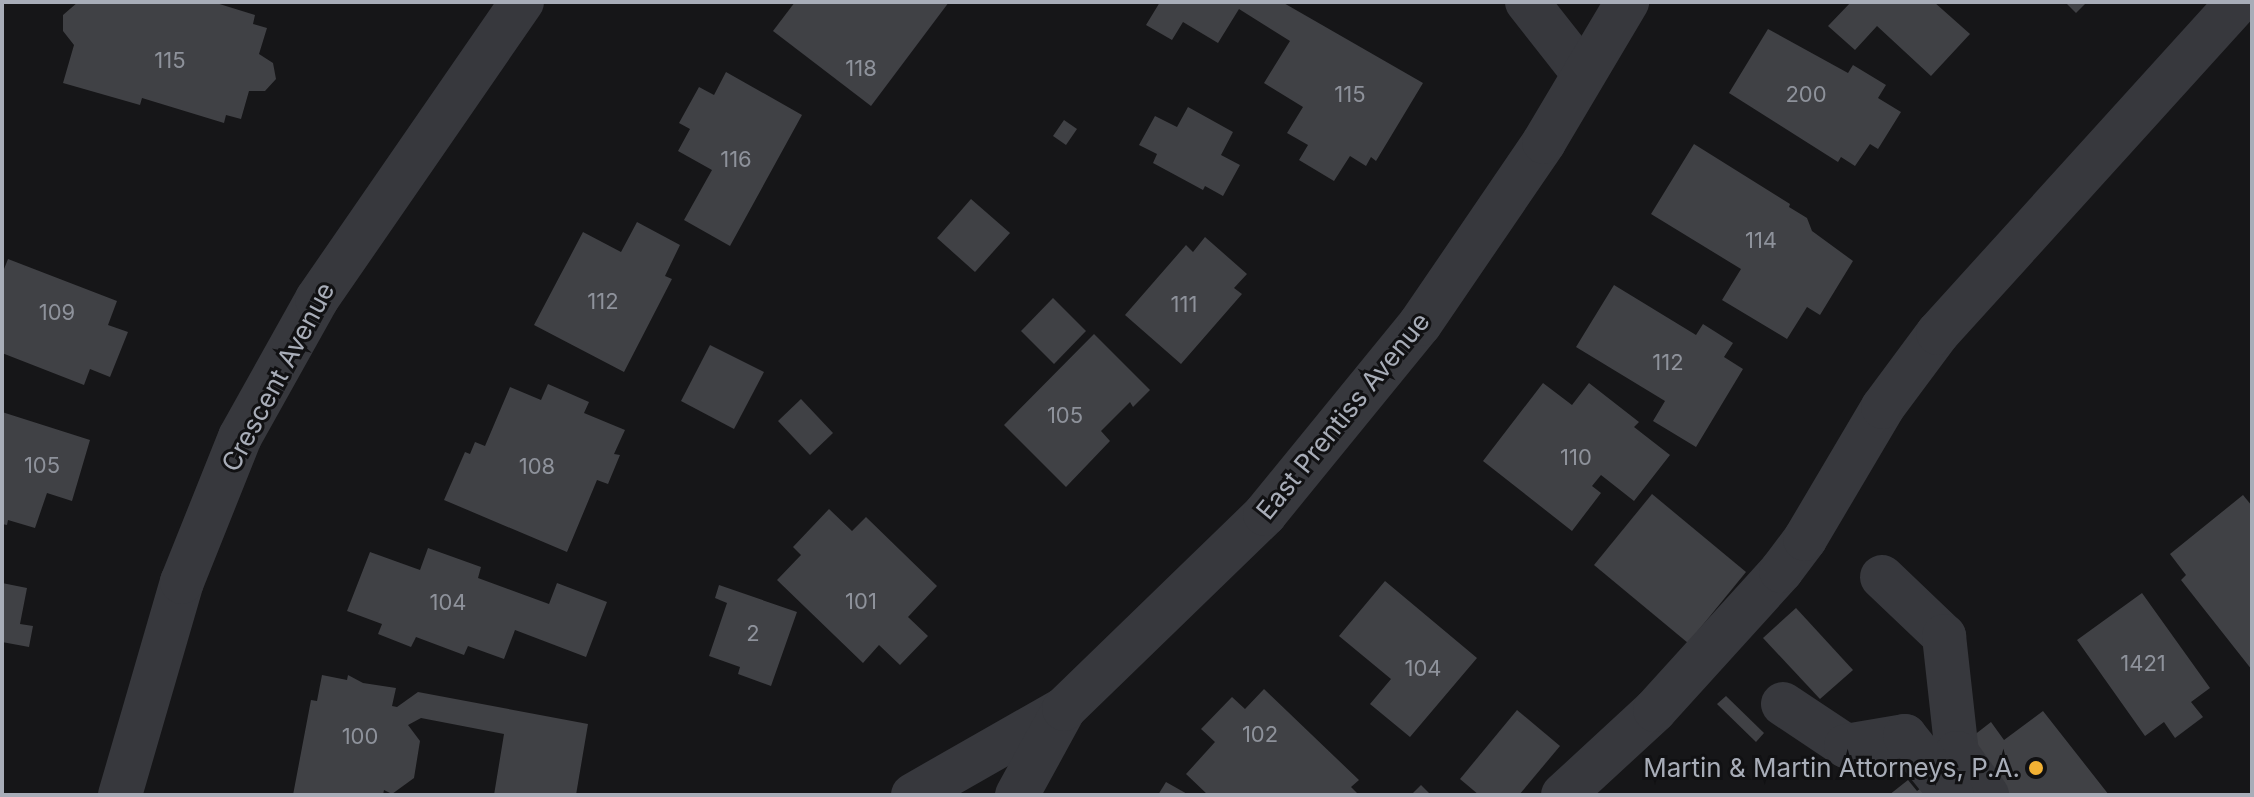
<!DOCTYPE html>
<style>
body{margin:0}
#map{position:relative;width:2254px;height:797px;overflow:hidden;background:#161618;font-family:Inter,sans-serif}
div>[style]{position:absolute}
[style*='--x']{left:calc(var(--x)*1px);top:calc(var(--y)*1px);width:calc(var(--w)*1px);rotate:calc(var(--a)*1deg)}
.building>*{inset:0;background:#404145}
.minor>*{height:44px;margin:-22px;padding:0 22px;transform-origin:22px;border-radius:22px;background:#37383d}
.dots>*{width:22px;height:22px;translate:-50% -50%;box-sizing:border-box;border:4px solid #111113;border-radius:50%}
span{translate:-50% -50%;white-space:nowrap;text-align:center;line-height:1.15;-webkit-text-stroke:6px #111113;paint-order:stroke}
.number-label{font-size:22px;color:#8e929b}
.number-label span{-webkit-text-stroke-width:0}
.street-label{font-size:26px;color:#a8adb8}
.poi-label{font-size:26px;color:#a8adb8}
.right{translate:-100% -50%;text-align:right}
.frame{position:absolute;inset:0;border:4px solid #a8adb8;pointer-events:none}
</style>
<div id="map">
<div class="building">
<div style="clip-path:polygon(78px 2px,213px 2px,255px 15px,253px 24px,267px 28px,259px 54px,273px 63px,276px 79px,265px 91px,249px 91px,241px 119px,226px 115px,224px 123px,142px 98px,140px 105px,63px 83px,74px 45px,63px 31px,63px 15px)"></div>
<div style="clip-path:polygon(795px 2px,949px 2px,871px 106px,773px 31px)"></div>
<div style="clip-path:polygon(1160px 2px,1282px 2px,1423px 83px,1376px 161px,1371px 157px,1366px 166px,1350px 156px,1334px 181px,1299px 160px,1308px 145px,1287px 133px,1303px 107px,1264px 83px,1290px 41px,1239px 9px,1218px 43px,1183px 22px,1172px 40px,1146px 25px)"></div>
<div style="clip-path:polygon(1851px 2px,1934px 2px,1970px 34px,1931px 76px,1877px 26px,1855px 50px,1828px 26px)"></div>
<div style="clip-path:polygon(2065px 2px,2087px 2px,2076px 13px)"></div>
<div style="clip-path:polygon(1768px 29px,1848px 73px,1853px 65px,1886px 85px,1878px 98px,1901px 112px,1878px 149px,1870px 144px,1855px 166px,1841px 157px,1838px 162px,1729px 93px)"></div>
<div style="clip-path:polygon(726px 72px,802px 115px,730px 246px,684px 220px,712px 170px,678px 151px,690px 129px,679px 123px,699px 87px,714px 95px)"></div>
<div style="clip-path:polygon(1188px 107px,1233px 132px,1221px 155px,1240px 165px,1223px 196px,1205px 186px,1203px 190px,1153px 163px,1157px 154px,1139px 145px,1155px 116px,1177px 127px)"></div>
<div style="clip-path:polygon(1064px 120px,1077px 129px,1066px 145px,1053px 136px)"></div>
<div style="clip-path:polygon(1694px 144px,1790px 204px,1789px 207px,1807px 218px,1812px 231px,1853px 261px,1820px 315px,1807px 307px,1787px 339px,1722px 300px,1741px 269px,1651px 214px)"></div>
<div style="clip-path:polygon(971px 199px,1010px 233px,975px 272px,937px 238px)"></div>
<div style="clip-path:polygon(637px 222px,680px 245px,665px 276px,672px 279px,624px 372px,534px 325px,583px 232px,621px 252px)"></div>
<div style="clip-path:polygon(1205px 237px,1247px 274px,1234px 288px,1242px 294px,1181px 364px,1125px 315px,1186px 245px,1193px 252px)"></div>
<div style="clip-path:polygon(8px 259px,117px 301px,108px 325px,128px 332px,110px 377px,90px 369px,84px 385px,2px 353px,2px 274px)"></div>
<div style="clip-path:polygon(1614px 285px,1696px 335px,1703px 324px,1733px 343px,1724px 357px,1743px 369px,1696px 447px,1653px 421px,1665px 401px,1576px 347px)"></div>
<div style="clip-path:polygon(1053px 298px,1086px 331px,1054px 364px,1021px 331px)"></div>
<div style="clip-path:polygon(1094px 334px,1150px 390px,1133px 407px,1130px 402px,1101px 431px,1110px 441px,1066px 487px,1004px 425px)"></div>
<div style="clip-path:polygon(710px 345px,764px 372px,734px 429px,681px 401px)"></div>
<div style="clip-path:polygon(1543px 383px,1572px 405px,1589px 383px,1639px 422px,1634px 427px,1670px 455px,1634px 501px,1601px 475px,1592px 486px,1601px 493px,1572px 531px,1483px 461px)"></div>
<div style="clip-path:polygon(548px 384px,589px 402px,584px 413px,625px 430px,614px 454px,620px 455px,608px 484px,597px 480px,567px 552px,444px 500px,465px 452px,470px 454px,475px 442px,485px 446px,510px 387px,541px 400px)"></div>
<div style="clip-path:polygon(801px 399px,833px 433px,810px 455px,778px 421px)"></div>
<div style="clip-path:polygon(2px 412px,90px 440px,72px 501px,47px 493px,35px 528px,8px 520px,7px 525px,2px 524px)"></div>
<div style="clip-path:polygon(1652px 494px,1746px 572px,1688px 643px,1594px 565px)"></div>
<div style="clip-path:polygon(2243px 495px,2252px 506px,2252px 670px,2181px 580px,2186px 575px,2170px 554px)"></div>
<div style="clip-path:polygon(829px 509px,852px 531px,866px 517px,937px 586px,908px 617px,928px 636px,900px 665px,879px 645px,863px 663px,777px 580px,801px 555px,793px 547px)"></div>
<div style="clip-path:polygon(428px 548px,481px 567px,478px 578px,549px 604px,557px 583px,607px 602px,586px 657px,515px 630px,504px 659px,468px 646px,464px 655px,416px 637px,411px 647px,378px 634px,382px 624px,347px 611px,370px 552px,420px 570px)"></div>
<div style="clip-path:polygon(1385px 581px,1477px 658px,1410px 737px,1370px 704px,1391px 679px,1339px 636px)"></div>
<div style="clip-path:polygon(2px 583px,27px 588px,20px 624px,33px 626px,29px 647px,2px 642px)"></div>
<div style="clip-path:polygon(719px 585px,797px 612px,771px 686px,738px 674px,740px 667px,709px 656px,727px 603px,715px 598px)"></div>
<div style="clip-path:polygon(2142px 593px,2210px 688px,2191px 702px,2203px 717px,2175px 738px,2164px 722px,2145px 736px,2077px 640px)"></div>
<div style="clip-path:polygon(1796px 608px,1853px 670px,1820px 699px,1763px 638px)"></div>
<div style="clip-path:polygon(322px 675px,347px 680px,348px 675px,363px 683px,396px 688px,392px 706px,397px 707px,418px 692px,588px 724px,576px 795px,494px 795px,504px 734px,421px 718px,408px 725px,420px 741px,414px 778px,392px 794px,384px 790px,383px 795px,293px 795px,311px 700px,317px 701px)"></div>
<div style="clip-path:polygon(1264px 689px,1359px 780px,1351px 787px,1359px 795px,1208px 795px,1186px 774px,1215px 742px,1201px 729px,1232px 697px,1245px 709px)"></div>
<div style="clip-path:polygon(1726px 696px,1764px 733px,1756px 742px,1717px 704px)"></div>
<div style="clip-path:polygon(1517px 710px,1560px 746px,1519px 795px,1479px 795px,1460px 779px)"></div>
<div style="clip-path:polygon(2043px 711px,2109px 795px,2004px 795px,1964px 743px,1991px 722px,2004px 740px)"></div>
<div style="clip-path:polygon(1908px 780px,1917px 791px,1924px 786px,1931px 795px,1889px 795px)"></div>
<div style="clip-path:polygon(1166px 782px,1189px 795px,1158px 795px)"></div>
<div style="clip-path:polygon(1421px 785px,1431px 795px,1411px 795px)"></div>
</div>
<div class="minor">
<div style="--x:1527;--y:2;--w:89;--a:51.8"></div>
<div style="--x:1882;--y:577;--w:86;--a:43.6"></div>
<div style="--x:1944;--y:636;--w:118;--a:83.7"></div>
<div style="--x:1957;--y:753;--w:52;--a:54.5"></div>
<div style="--x:1783;--y:704;--w:76;--a:33.7"></div>
<div style="--x:1846;--y:746;--w:60;--a:-9.6"></div>
<div style="--x:1905;--y:736;--w:75;--a:51.5"></div>
<div style="--x:120;--y:795;--w:222;--a:-73.8"></div>
<div style="--x:182;--y:582;--w:156;--a:-68.2"></div>
<div style="--x:240;--y:437;--w:158;--a:-60.8"></div>
<div style="--x:317;--y:299;--w:361;--a:-55.4"></div>
<div style="--x:913;--y:795;--w:174;--a:-29.7"></div>
<div style="--x:1017;--y:795;--w:98;--a:-61.3"></div>
<div style="--x:1064;--y:709;--w:280;--a:-44.1"></div>
<div style="--x:1265;--y:514;--w:245;--a:-50.8"></div>
<div style="--x:1420;--y:324;--w:220;--a:-55.7"></div>
<div style="--x:1544;--y:142;--w:163;--a:-59.3"></div>
<div style="--x:1563;--y:795;--w:125;--a:-42.7"></div>
<div style="--x:1655;--y:710;--w:188;--a:-47.8"></div>
<div style="--x:1781;--y:571;--w:40;--a:-53"></div>
<div style="--x:1805;--y:539;--w:153;--a:-59.4"></div>
<div style="--x:1883;--y:407;--w:92;--a:-53.4"></div>
<div style="--x:1938;--y:333;--w:447;--a:-47.8"></div>
</div>
<div class="dots">
<div style="left:2036px;top:768px;background:#f2b134"></div>
</div>
<div class="number-label">
<span style="left:170px;top:61px">115</span>
<span style="left:861px;top:69px">118</span>
<span style="left:1350px;top:95px">115</span>
<span style="left:1806px;top:95px">200</span>
<span style="left:736px;top:160px">116</span>
<span style="left:1761px;top:241px">114</span>
<span style="left:603px;top:302px">112</span>
<span style="left:1184px;top:305px">111</span>
<span style="left:57px;top:313px">109</span>
<span style="left:1668px;top:363px">112</span>
<span style="left:1065px;top:416px">105</span>
<span style="left:1576px;top:458px">110</span>
<span style="left:42px;top:466px">105</span>
<span style="left:537px;top:467px">108</span>
<span style="left:861px;top:602px">101</span>
<span style="left:448px;top:603px">104</span>
<span style="left:753px;top:634px">2</span>
<span style="left:2143px;top:664px">1421</span>
<span style="left:1423px;top:669px">104</span>
<span style="left:1260px;top:735px">102</span>
<span style="left:360px;top:737px">100</span>
</div>
<div class="street-label">
<span style="left:278px;top:377px;rotate:-62deg">Crescent Avenue</span>
<span style="left:1343px;top:416px;rotate:-51deg">East Prentiss Avenue</span>
</div>
<div class="poi-label">
<span class="right" style="left:2020px;top:768px">Martin &amp; Martin Attorneys, P.A.</span>
</div>
<div class="frame"></div>
</div>
